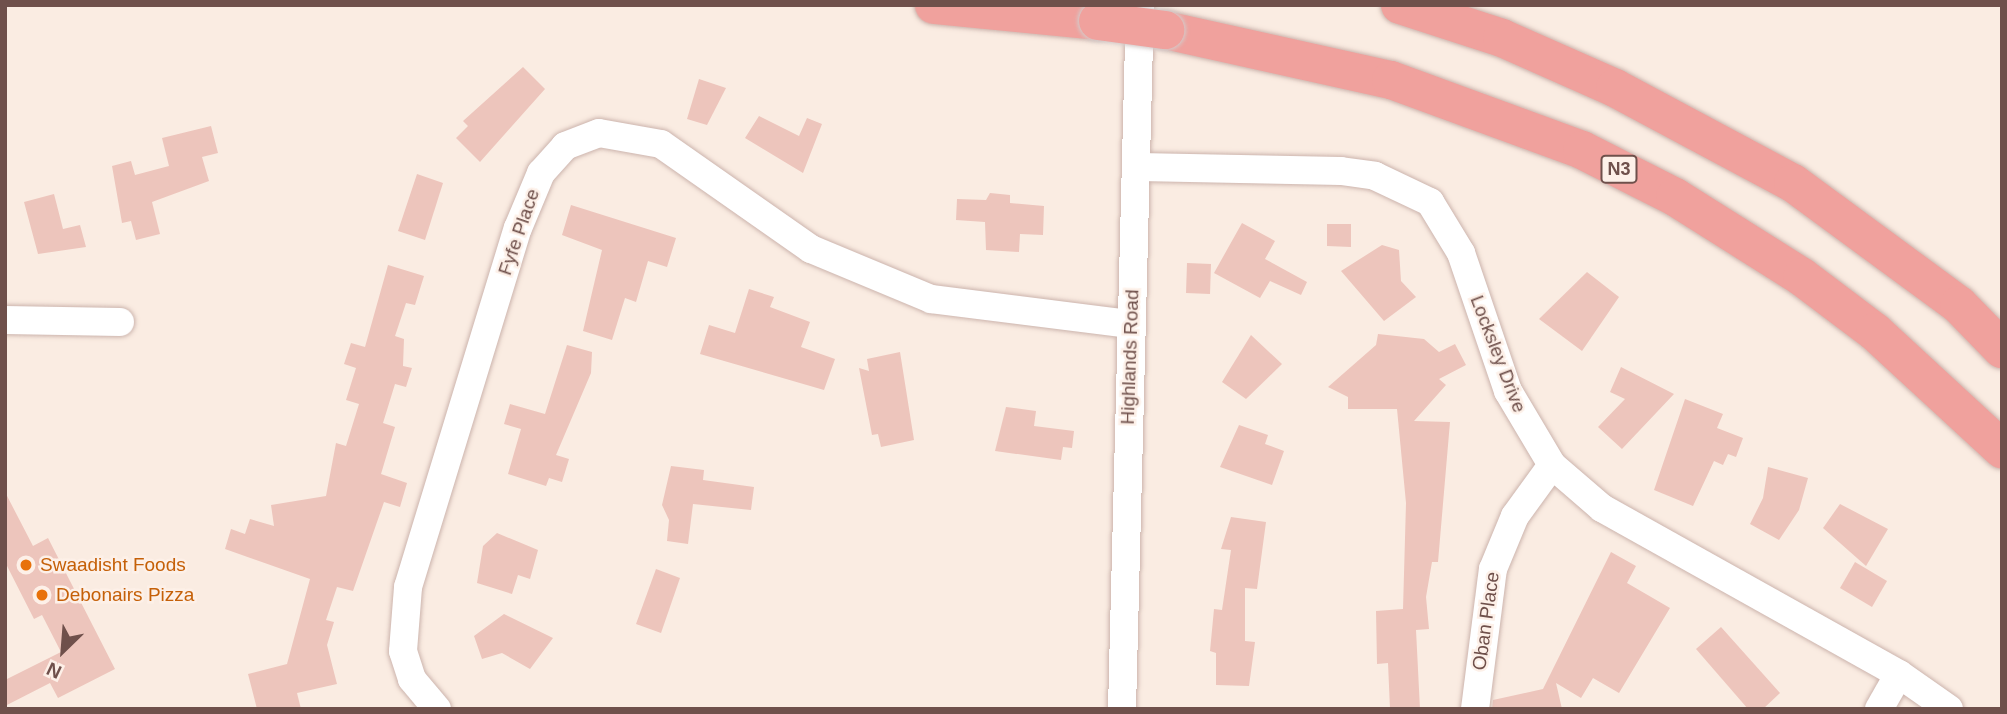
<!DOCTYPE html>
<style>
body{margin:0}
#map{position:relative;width:2007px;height:714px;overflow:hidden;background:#faece2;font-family:Helvetica,sans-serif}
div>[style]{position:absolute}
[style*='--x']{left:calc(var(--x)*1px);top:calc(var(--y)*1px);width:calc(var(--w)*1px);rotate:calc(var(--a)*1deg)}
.building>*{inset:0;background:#edc5bc}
.roads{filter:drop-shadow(0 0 2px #ccb4ad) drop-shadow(0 0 2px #ccb4ad)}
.minor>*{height:28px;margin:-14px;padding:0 14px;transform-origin:14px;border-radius:14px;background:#fff}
.highway>*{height:38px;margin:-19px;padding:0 19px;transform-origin:19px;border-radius:19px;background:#f0a19d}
.bridges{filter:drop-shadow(0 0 2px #d4cac9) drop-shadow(0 0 2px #d4cac9)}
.highway-bridge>*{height:38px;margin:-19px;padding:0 19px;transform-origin:19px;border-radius:19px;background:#f0a19d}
.dots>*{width:19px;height:19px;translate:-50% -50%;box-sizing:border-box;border:4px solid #fdf0e8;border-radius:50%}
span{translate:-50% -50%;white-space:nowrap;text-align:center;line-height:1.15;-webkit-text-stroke:5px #fdf0e8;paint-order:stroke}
.shield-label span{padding:2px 5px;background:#fdf0e8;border:2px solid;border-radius:5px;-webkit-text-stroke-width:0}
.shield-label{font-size:18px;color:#6f504b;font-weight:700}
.street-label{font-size:19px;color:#6f504b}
.food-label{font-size:19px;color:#c56008}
.left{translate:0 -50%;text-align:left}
.frame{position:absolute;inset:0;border:7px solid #6f504b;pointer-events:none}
.north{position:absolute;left:28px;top:616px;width:70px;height:70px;-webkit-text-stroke:5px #fdf0e8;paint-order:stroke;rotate:205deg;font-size:19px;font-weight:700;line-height:28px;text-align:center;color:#6f504b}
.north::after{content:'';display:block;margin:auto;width:24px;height:32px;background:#6f504b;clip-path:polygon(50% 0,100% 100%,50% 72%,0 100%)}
</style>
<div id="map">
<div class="building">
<div style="clip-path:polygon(523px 67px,545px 89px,480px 162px,456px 138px,468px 126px,463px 121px)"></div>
<div style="clip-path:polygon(699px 79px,726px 88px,707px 125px,687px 119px)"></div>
<div style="clip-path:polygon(759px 116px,799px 136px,807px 118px,822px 124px,803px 173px,745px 138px)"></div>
<div style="clip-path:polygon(211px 126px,218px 153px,202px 157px,209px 181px,152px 202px,160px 234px,136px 240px,131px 221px,122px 223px,112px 166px,131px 161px,135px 175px,169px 166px,162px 138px)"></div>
<div style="clip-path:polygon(417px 174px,443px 183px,425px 240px,398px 231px)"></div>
<div style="clip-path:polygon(990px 193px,1010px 195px,1010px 203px,1044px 206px,1043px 235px,1020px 234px,1019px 252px,986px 250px,985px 222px,956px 220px,957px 199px,986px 200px)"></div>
<div style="clip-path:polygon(54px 194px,63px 229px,80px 225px,86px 247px,38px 254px,24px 202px)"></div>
<div style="clip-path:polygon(571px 205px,676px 238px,667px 267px,648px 261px,636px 302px,625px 298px,612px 340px,583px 331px,602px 250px,562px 235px)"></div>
<div style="clip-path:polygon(1242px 223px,1275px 241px,1265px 259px,1307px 282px,1301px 295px,1270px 281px,1260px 298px,1214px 273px)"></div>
<div style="clip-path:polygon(1327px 224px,1351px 224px,1351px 247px,1327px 246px)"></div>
<div style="clip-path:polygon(1382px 245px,1399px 250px,1401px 281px,1416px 297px,1384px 321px,1341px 271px)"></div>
<div style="clip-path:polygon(1187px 263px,1211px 264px,1210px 294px,1186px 293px)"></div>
<div style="clip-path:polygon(388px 265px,424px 276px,415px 305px,406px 303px,395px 336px,404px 339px,403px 366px,412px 368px,406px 387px,395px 384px,383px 423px,395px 427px,381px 474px,407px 483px,400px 507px,384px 502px,353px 591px,337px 587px,326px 620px,334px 622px,327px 645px,337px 684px,297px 693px,301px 709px,257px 709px,248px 674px,287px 664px,310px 579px,225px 549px,231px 529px,245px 534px,250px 519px,274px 526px,271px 505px,326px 496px,336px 443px,346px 446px,359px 404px,346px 400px,356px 368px,344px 364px,351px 343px,365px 347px)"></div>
<div style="clip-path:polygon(1587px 272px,1619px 297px,1582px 351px,1539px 319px)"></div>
<div style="clip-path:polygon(749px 289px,774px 297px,770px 307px,810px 322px,801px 347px,835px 359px,824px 390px,700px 354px,709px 325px,735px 333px)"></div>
<div style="clip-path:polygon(1378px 334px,1424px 339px,1439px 352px,1455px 344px,1466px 365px,1439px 379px,1446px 385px,1414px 421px,1450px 422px,1438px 562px,1432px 562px,1426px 597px,1429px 629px,1416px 630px,1420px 709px,1390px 709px,1388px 663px,1377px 664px,1376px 611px,1403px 609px,1406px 503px,1397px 409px,1348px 409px,1348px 397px,1328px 387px,1376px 345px)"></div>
<div style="clip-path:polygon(1251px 335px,1282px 364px,1246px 399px,1222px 382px)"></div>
<div style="clip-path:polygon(567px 345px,592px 352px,591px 373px,556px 455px,569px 459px,562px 482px,549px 478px,546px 486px,508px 474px,521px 429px,504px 424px,510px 404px,545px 414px)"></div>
<div style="clip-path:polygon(900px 352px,914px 440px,881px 447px,878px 434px,872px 435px,859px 368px,869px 371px,867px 359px)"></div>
<div style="clip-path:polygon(1621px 367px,1674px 394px,1622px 449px,1598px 427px,1625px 399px,1610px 392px)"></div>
<div style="clip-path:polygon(1685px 399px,1723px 414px,1717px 428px,1743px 438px,1736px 457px,1728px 454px,1723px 465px,1714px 461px,1693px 506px,1654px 490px)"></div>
<div style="clip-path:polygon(1006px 407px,1036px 411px,1034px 426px,1074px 431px,1072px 448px,1063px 447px,1061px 460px,995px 451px)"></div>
<div style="clip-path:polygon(1239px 425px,1268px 435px,1265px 444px,1284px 451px,1272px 485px,1220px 467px)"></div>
<div style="clip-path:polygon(671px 466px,704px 470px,703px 480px,754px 487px,751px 510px,693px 504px,688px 544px,667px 541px,669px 520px,662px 505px)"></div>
<div style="clip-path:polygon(1768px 467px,1808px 478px,1799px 510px,1779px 540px,1750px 524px,1763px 498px)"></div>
<div style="clip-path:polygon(5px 492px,33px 546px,48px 538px,115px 669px,58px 698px,50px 683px,5px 706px,5px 680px,61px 652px,42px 615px,34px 619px,5px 562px)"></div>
<div style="clip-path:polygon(1840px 504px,1888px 529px,1866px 566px,1823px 528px)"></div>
<div style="clip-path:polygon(1231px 517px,1266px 522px,1257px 589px,1245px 588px,1245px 641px,1255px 642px,1249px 686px,1216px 685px,1216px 653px,1210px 651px,1214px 609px,1222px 610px,1231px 550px,1221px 549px)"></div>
<div style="clip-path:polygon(497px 533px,538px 550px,530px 579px,518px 575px,512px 594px,477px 583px,483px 546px)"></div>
<div style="clip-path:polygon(1611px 552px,1636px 566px,1627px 583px,1670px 608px,1619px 693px,1593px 678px,1581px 698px,1556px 683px,1562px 709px,1492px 709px,1493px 700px,1543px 689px)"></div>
<div style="clip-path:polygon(1855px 562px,1887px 581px,1872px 607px,1840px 588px)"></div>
<div style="clip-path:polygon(656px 569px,680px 578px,661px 633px,636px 624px)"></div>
<div style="clip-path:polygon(504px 614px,553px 638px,530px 669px,502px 653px,482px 659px,474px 636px)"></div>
<div style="clip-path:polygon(1721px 627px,1780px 693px,1763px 709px,1748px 709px,1696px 649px)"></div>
</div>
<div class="roads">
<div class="minor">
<div style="--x:1139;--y:167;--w:202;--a:1.1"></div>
<div style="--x:1341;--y:171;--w:34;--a:8"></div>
<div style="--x:1375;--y:176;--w:61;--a:25.3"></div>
<div style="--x:1430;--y:202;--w:60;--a:58.7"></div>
<div style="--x:1461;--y:253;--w:146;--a:71.2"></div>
<div style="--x:1508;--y:391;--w:86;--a:59.3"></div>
<div style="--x:1552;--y:465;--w:66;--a:40.7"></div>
<div style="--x:1602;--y:508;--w:340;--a:29.2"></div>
<div style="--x:1899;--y:674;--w:61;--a:35"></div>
<div style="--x:5;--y:320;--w:115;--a:1"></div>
<div style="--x:437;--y:709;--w:39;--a:-130"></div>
<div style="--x:412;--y:679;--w:29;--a:-108"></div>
<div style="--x:403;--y:651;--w:64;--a:-85.5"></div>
<div style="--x:408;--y:587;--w:375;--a:-73"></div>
<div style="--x:518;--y:228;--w:60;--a:-67.3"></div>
<div style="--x:541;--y:173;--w:36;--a:-48"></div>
<div style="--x:565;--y:146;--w:36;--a:-21"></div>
<div style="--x:599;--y:133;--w:63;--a:10.1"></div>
<div style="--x:661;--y:144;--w:183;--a:35"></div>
<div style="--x:811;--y:249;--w:130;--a:22.6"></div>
<div style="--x:931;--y:299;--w:201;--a:7.2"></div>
<div style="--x:1122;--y:709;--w:704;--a:-88.54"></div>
<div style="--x:1475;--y:709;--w:141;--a:-82.7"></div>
<div style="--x:1493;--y:569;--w:57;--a:-67.5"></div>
<div style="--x:1515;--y:516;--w:63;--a:-54"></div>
<div style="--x:1879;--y:709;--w:40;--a:-60.3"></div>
</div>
<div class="highway">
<div style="--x:934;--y:5;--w:165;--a:5.6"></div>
<div style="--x:1400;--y:5;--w:107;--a:17.9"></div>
<div style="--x:1502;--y:38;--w:124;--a:23.9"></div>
<div style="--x:1615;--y:88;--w:202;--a:28.1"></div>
<div style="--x:1793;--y:183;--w:206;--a:36.3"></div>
<div style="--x:1959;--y:305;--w:62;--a:45.7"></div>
<div style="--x:1165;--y:30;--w:231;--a:12.5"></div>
<div style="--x:1391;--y:80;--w:203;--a:20.1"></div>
<div style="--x:1582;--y:150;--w:104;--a:26.8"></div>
<div style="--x:1675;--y:197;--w:150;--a:32.2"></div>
<div style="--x:1802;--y:277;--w:91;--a:37"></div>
<div style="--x:1875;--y:332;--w:173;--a:42.7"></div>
</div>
</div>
<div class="bridges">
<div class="highway-bridge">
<div style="--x:1098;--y:21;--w:68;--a:7.7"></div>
</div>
</div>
<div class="dots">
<div style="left:26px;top:565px;background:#e8710a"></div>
<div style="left:42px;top:595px;background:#e8710a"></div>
</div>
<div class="shield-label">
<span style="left:1619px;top:169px">N3</span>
</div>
<div class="street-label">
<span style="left:519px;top:232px;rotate:-71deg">Fyfe Place</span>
<span style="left:1498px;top:354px;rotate:69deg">Locksley Drive</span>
<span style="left:1130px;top:357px;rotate:-88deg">Highlands Road</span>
<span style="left:1486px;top:621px;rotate:-82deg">Oban Place</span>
</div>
<div class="food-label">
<span class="left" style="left:40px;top:565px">Swaadisht Foods</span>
<span class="left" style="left:56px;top:595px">Debonairs Pizza</span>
</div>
<div class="frame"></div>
<div class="north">N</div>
</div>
